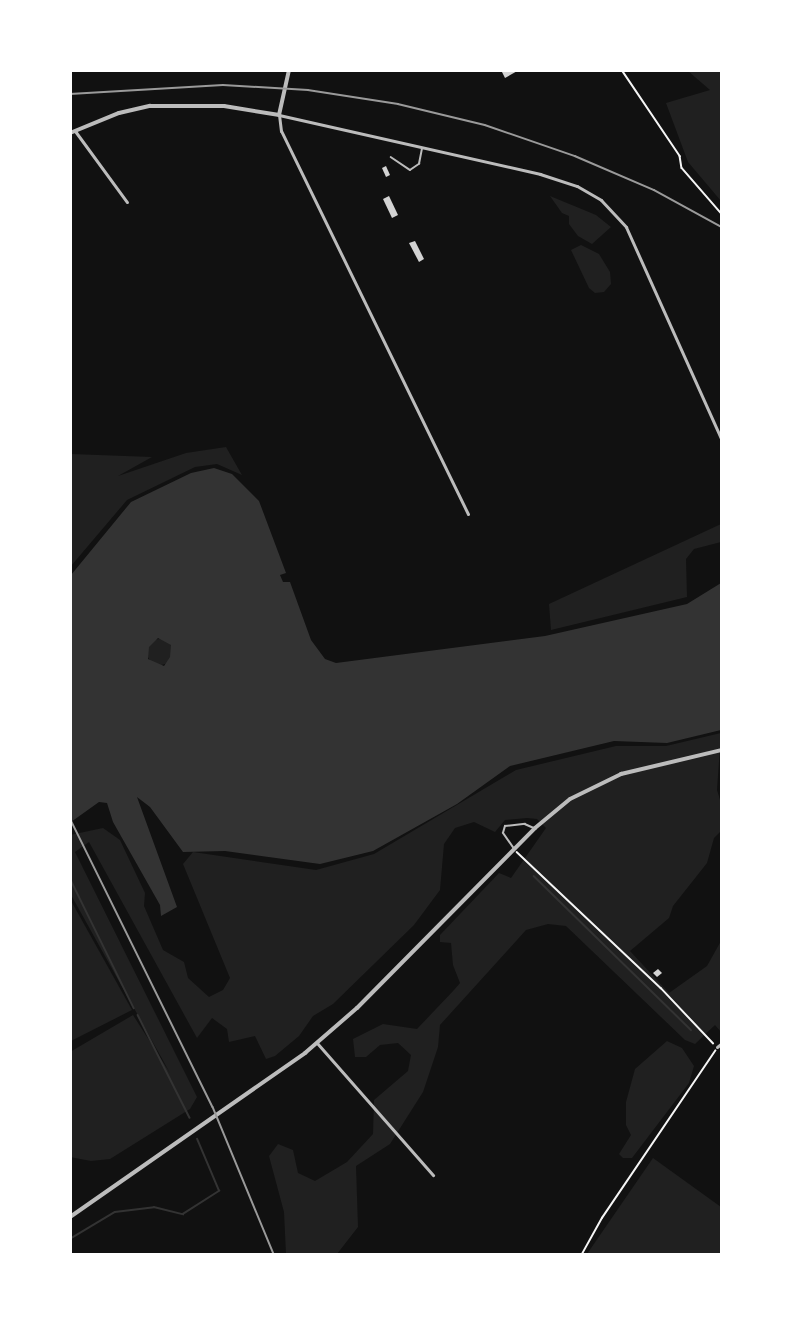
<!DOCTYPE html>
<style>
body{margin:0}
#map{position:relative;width:792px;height:1325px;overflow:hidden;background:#111;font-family:"PT Sans Narrow",sans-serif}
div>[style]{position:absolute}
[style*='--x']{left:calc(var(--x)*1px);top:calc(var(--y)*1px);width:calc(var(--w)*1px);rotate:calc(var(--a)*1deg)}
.green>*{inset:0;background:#202020}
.round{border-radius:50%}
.water>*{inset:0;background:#333}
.stream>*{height:1.5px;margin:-0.75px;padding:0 0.75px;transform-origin:0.75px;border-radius:0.75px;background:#333}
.building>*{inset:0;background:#d3d3d3}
.path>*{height:1.5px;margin:-0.75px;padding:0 0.75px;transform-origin:0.75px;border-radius:0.75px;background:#f5f5f5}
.service>*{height:1.5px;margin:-0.75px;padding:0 0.75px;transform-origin:0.75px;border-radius:0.75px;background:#bcbcbc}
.minor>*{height:3px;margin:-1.5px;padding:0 1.5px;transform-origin:1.5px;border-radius:1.5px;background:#bcbcbc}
.tertiary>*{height:4px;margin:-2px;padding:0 2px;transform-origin:2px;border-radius:2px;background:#bcbcbc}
.rail>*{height:1.5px;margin:-0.75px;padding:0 0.75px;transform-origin:0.75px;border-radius:0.75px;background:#9a9a9a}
span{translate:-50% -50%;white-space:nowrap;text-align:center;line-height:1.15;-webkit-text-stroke:4.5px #fff;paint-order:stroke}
.frame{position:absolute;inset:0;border:72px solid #fff;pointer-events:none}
</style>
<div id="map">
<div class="green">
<div style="clip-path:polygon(688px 71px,721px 71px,721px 201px,688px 162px,666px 103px,710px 90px)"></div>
<div style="clip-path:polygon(550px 196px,596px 215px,611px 227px,592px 244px,578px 236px,569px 224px,569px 216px,562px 213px)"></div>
<div style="clip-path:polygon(581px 245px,599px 254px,610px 272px,611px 284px,604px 292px,595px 293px,589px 288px,571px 250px)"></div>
<div style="clip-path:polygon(226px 447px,242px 475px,217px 464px,195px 467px,127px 500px,71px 566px,71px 454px,152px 457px,118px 476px,186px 453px)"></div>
<div style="clip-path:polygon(721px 524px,721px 542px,694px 549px,686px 559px,687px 597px,551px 630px,549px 604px)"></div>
<div class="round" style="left:147px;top:639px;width:26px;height:26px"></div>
<div style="clip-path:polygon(721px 733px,717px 790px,721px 803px,721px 831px,714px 838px,707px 863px,673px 906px,669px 918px,630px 951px,669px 993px,707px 966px,721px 941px,721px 1032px,715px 1025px,695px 1044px,685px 1040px,566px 926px,548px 924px,526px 930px,440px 1025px,438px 1047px,423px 1092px,390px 1144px,356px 1166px,358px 1227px,337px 1254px,286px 1254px,284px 1212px,269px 1156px,278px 1144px,293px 1150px,298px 1173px,315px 1181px,347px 1162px,373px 1134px,374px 1100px,408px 1071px,411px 1055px,398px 1043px,380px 1045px,366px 1057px,355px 1057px,353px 1039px,383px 1024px,417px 1029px,454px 990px,460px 983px,453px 965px,451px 943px,440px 942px,440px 935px,499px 873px,511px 878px,546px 828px,537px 819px,527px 818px,505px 820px,495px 832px,474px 822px,455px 828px,444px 844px,440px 890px,414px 925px,333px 1004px,313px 1016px,299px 1036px,275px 1056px,266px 1059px,255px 1036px,229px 1042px,227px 1029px,212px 1018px,197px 1038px,89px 842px,75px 852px,197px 1097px,190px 1109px,110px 1159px,91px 1161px,70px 1157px,70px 1052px,133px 1015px,170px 1073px,71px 895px,70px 835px,103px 828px,120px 840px,145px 893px,144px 906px,163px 950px,184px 962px,188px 978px,209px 997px,223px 990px,230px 978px,183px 864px,193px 852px,316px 870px,374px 854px,516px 770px,616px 746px,666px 746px)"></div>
<div style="clip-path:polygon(70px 899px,132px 1010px,71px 1041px,70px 1041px)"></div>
<div style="clip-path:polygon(667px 1041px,682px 1048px,694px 1066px,689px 1083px,632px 1158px,623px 1158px,619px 1154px,631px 1135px,626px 1125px,626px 1102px,635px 1069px)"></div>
<div style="clip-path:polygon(653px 1158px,721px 1207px,721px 1254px,587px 1254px)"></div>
</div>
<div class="water">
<div style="clip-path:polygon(evenodd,214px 468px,232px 474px,259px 501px,286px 573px,280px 575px,283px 582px,290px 582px,311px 640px,325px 659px,336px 663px,545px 636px,687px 604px,721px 583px,721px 730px,667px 743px,614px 741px,510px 766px,457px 804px,373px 851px,320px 864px,225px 851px,183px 852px,150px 807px,137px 797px,177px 907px,161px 916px,160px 905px,113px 822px,107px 803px,99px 802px,71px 822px,71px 575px,131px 502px,191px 473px,214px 468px,158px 638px,171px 645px,170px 657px,164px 666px,148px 659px,149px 647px,158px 638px)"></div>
</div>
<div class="stream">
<div style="--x:534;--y:876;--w:220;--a:44.4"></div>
<div style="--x:70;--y:878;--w:145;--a:63.8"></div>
<div style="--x:138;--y:1015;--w:115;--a:63.2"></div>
<div style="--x:70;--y:1239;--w:52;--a:-31"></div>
<div style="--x:115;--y:1212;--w:39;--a:-7"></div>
<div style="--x:154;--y:1207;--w:30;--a:14"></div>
<div style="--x:183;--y:1214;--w:43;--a:-32.6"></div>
<div style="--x:219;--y:1191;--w:56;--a:-112.9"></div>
</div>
<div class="building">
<div style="clip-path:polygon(501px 70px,519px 70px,505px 78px)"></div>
<div style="clip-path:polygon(386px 166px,390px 175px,386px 177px,382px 168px)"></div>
<div style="clip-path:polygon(389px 196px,398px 215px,392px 218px,383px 199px)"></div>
<div style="clip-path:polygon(415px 241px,424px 259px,419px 262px,409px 243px)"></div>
<div style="clip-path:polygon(658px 969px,662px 973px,657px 977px,653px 973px)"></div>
</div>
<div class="path">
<div style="--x:622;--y:70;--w:104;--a:56"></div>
<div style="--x:680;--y:156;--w:12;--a:81"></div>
<div style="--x:682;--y:168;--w:61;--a:49"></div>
<div style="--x:517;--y:852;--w:198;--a:43.4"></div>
<div style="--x:661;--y:988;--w:76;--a:46.6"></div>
<div style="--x:582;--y:1254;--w:41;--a:-60.9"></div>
<div style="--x:602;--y:1218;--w:202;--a:-55.9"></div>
</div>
<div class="service">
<div style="--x:391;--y:157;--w:23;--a:34"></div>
<div style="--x:410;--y:170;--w:11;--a:-34"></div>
<div style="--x:419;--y:164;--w:15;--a:-79"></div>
<div style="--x:514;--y:849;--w:19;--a:-125"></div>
<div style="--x:503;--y:833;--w:7;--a:-74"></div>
<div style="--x:505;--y:826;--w:20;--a:-6"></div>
<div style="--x:525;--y:824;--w:10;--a:24"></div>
</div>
<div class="minor">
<div style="--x:75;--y:131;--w:88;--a:53.8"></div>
<div style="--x:468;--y:514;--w:426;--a:-116"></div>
<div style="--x:281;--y:131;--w:16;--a:-97"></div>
<div style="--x:279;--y:115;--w:268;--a:12.7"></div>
<div style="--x:540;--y:174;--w:39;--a:18"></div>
<div style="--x:577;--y:186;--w:28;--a:30"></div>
<div style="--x:601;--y:200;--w:37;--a:47"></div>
<div style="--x:626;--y:227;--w:235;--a:65.8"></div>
<div style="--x:317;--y:1043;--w:176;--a:48.7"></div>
<div style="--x:717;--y:1047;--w:6;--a:-39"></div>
</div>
<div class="tertiary">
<div style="--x:70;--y:133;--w:53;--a:-22.2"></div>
<div style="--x:119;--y:113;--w:32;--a:-13"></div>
<div style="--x:150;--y:106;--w:74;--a:0"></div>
<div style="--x:224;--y:106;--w:56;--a:9.3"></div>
<div style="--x:279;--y:115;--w:46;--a:-77.5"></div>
<div style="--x:70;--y:1217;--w:287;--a:-34.9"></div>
<div style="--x:305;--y:1053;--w:69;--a:-40.9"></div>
<div style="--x:357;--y:1008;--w:253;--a:-45.3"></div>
<div style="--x:535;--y:828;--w:45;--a:-39.6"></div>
<div style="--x:570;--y:799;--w:57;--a:-26.1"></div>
<div style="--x:621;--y:774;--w:104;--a:-13.4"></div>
</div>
<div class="rail">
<div style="--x:70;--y:94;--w:153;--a:-3.4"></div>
<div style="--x:223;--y:85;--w:85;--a:3.4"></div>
<div style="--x:308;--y:90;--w:91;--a:8.8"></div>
<div style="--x:398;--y:104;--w:89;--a:13.6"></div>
<div style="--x:485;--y:125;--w:95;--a:19"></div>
<div style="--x:575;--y:156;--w:86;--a:23.3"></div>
<div style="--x:654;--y:190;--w:77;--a:28.6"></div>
<div style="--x:70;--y:818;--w:322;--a:63.7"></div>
<div style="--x:213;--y:1107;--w:159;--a:67.5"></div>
</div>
<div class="frame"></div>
</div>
